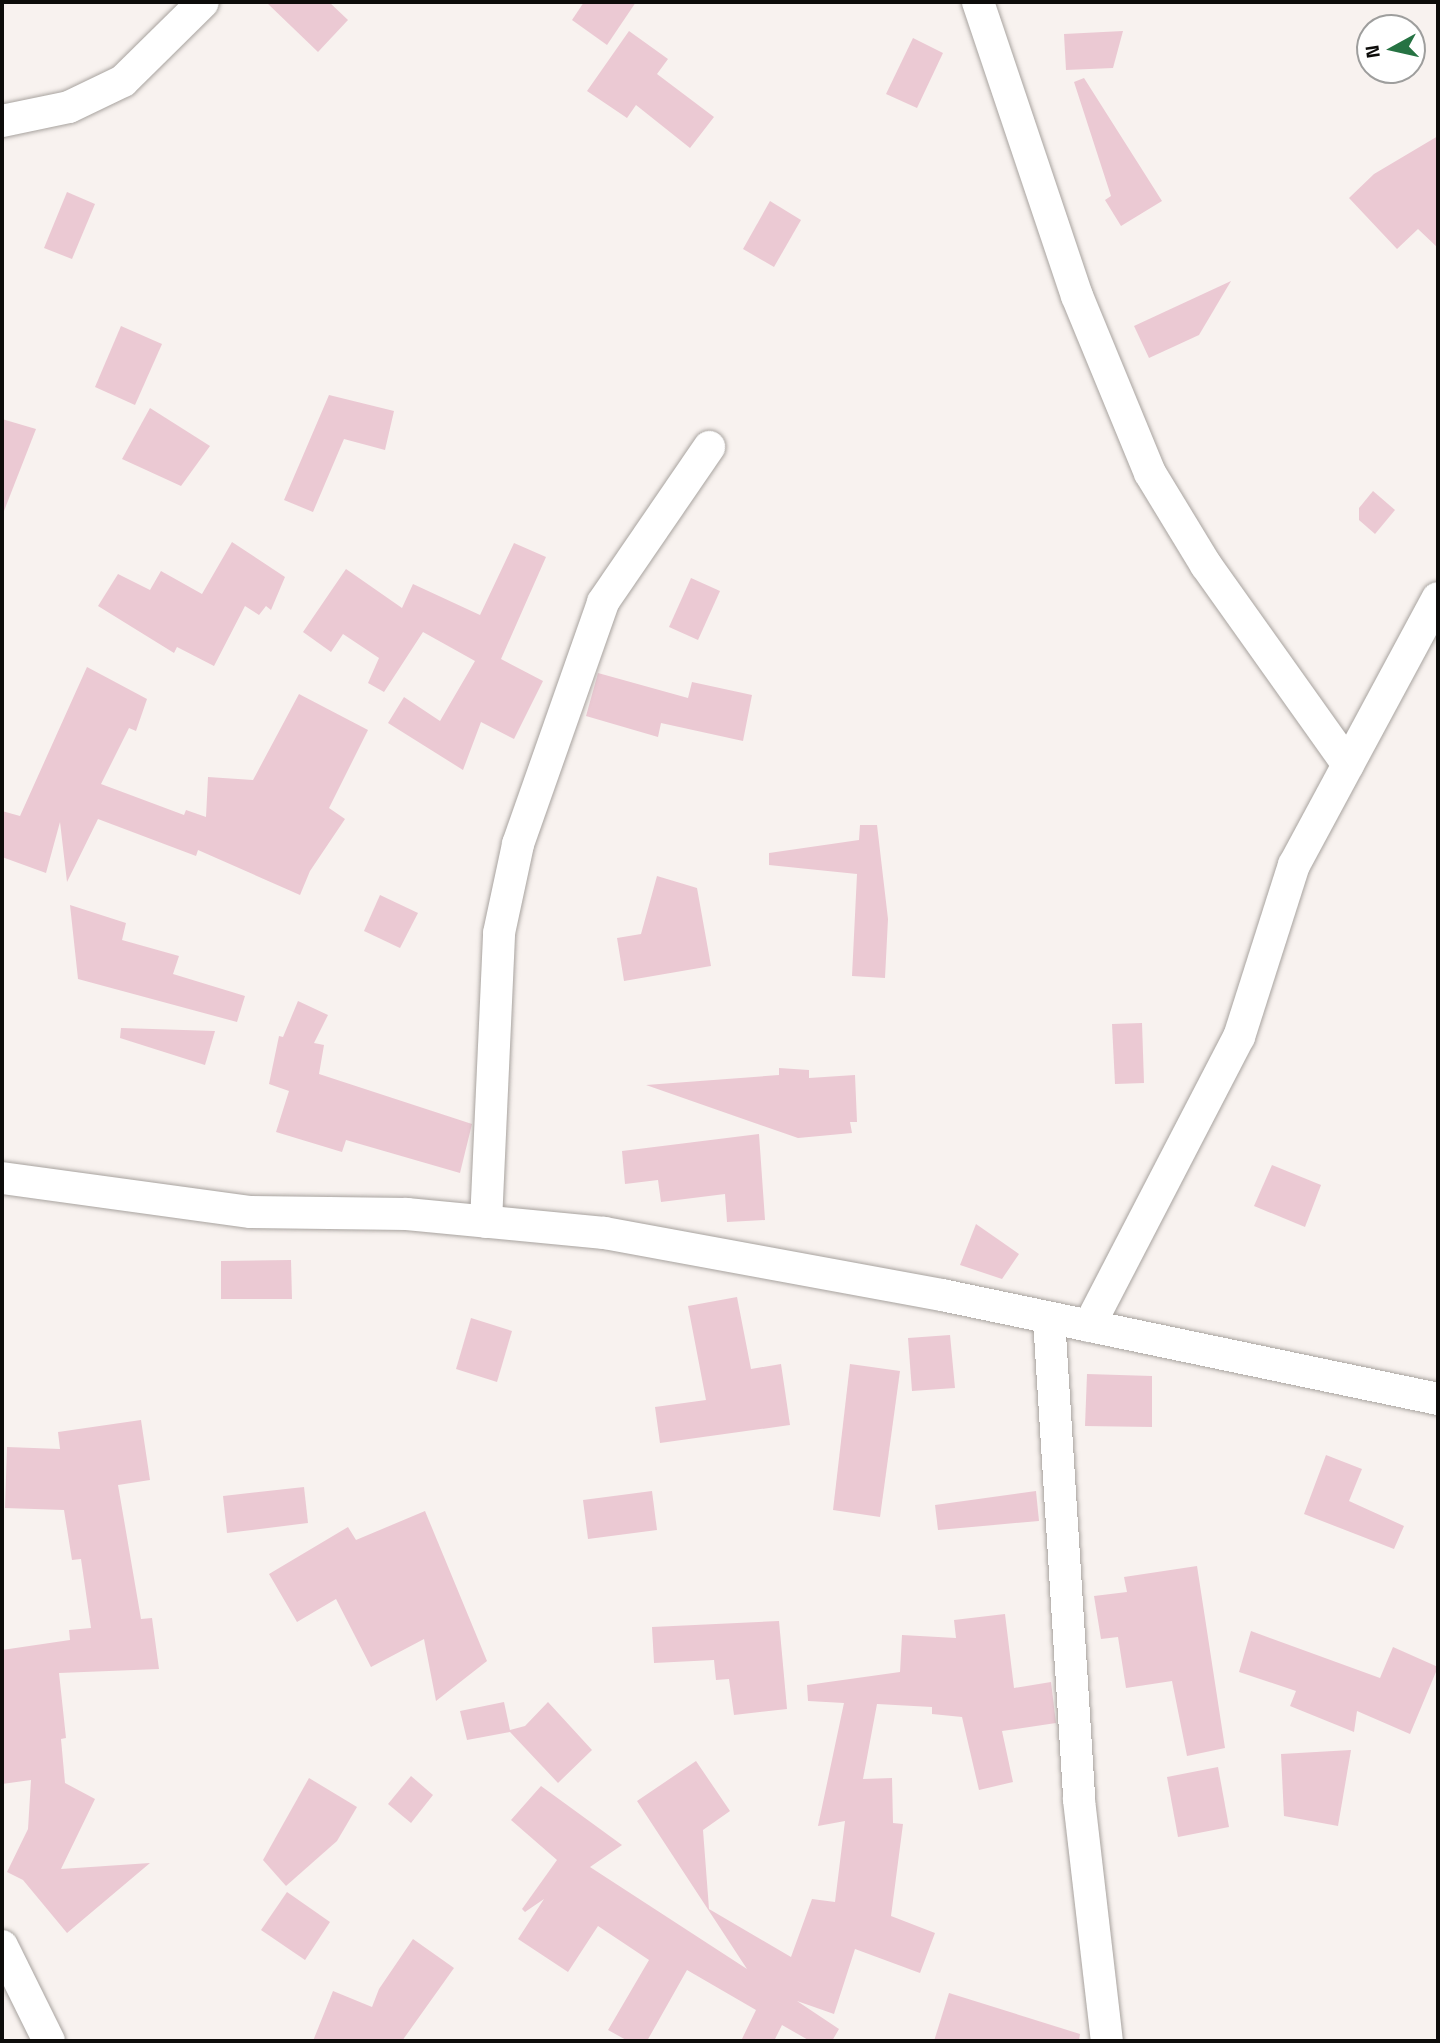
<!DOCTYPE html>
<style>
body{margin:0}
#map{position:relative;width:1440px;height:2043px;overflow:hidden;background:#f8f2ef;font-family:"Titillium Web",sans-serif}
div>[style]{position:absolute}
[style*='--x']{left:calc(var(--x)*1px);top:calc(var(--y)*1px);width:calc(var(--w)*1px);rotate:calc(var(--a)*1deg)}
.building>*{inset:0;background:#ebc9d3}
.roads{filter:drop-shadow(0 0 2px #a8a39f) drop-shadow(0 0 2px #a8a39f)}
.street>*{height:32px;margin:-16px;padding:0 16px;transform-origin:16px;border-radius:16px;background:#fff}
span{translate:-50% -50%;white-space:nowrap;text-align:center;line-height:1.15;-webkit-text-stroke:7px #fff;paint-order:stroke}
.frame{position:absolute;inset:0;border:4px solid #0d0c0a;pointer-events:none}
.north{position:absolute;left:1356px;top:14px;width:70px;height:70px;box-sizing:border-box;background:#fff;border:2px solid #9e9e9d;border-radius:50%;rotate:262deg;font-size:19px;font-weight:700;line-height:28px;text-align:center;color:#0d0c0a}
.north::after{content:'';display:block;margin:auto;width:24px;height:32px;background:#267343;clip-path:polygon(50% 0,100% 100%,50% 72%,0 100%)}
</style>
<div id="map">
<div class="building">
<div style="clip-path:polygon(266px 2px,329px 2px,348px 20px,318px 52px)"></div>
<div style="clip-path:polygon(584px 2px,636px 2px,607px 45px,572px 20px)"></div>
<div style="clip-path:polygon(629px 31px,668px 59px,657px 74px,714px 117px,690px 148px,636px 105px,627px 118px,587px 91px)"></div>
<div style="clip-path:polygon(1123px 31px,1113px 68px,1066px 70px,1064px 34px)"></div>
<div style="clip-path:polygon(913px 38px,943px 53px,917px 108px,886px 94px)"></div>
<div style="clip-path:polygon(1084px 78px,1162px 201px,1121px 226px,1105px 200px,1111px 196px,1074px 82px)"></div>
<div style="clip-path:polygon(1438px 136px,1438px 248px,1418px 229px,1397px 249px,1349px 198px,1374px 174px)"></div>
<div style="clip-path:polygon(67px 192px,95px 204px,72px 259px,44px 248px)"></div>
<div style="clip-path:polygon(770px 201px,801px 220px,774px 267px,743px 249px)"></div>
<div style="clip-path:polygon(1231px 281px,1199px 335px,1149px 358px,1134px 326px)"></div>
<div style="clip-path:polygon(121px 326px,162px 344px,135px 405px,95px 387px)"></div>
<div style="clip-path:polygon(329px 395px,394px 411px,385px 450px,344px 439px,313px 512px,284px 500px)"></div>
<div style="clip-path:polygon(150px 408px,210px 446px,181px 486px,122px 459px)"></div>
<div style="clip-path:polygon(2px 419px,36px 429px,4px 511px,2px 510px)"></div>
<div style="clip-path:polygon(1373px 491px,1395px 510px,1375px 534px,1359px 520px,1359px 508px)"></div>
<div style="clip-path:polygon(232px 542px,285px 577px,271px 610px,266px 606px,259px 615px,245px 606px,214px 666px,177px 647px,174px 653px,98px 606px,118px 574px,150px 590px,161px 571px,202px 594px)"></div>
<div style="clip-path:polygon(514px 543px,546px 557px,501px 659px,543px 681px,514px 739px,481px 722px,463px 770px,388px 723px,404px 697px,440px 721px,475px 661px,423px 632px,384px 692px,368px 683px,379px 658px,343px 634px,331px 652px,303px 632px,346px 569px,402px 608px,413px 584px,480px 615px)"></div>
<div style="clip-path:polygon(691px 578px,720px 591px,698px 640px,669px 627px)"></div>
<div style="clip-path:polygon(87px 667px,147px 699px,136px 731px,129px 728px,101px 784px,184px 815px,186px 810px,206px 817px,208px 777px,253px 780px,299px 694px,368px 730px,329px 808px,345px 819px,310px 871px,300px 895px,198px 850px,196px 856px,98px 819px,67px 882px,60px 822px,46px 873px,2px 857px,2px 811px,20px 816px)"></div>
<div style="clip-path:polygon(598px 673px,688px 698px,692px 682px,752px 695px,743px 741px,661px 723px,658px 737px,586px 716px)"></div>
<div style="clip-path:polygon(860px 825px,877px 825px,888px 919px,885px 978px,852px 976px,857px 874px,769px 865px,769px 853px,859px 840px)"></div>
<div style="clip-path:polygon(657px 876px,697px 888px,711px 966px,624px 981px,617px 938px,641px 934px)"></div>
<div style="clip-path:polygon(380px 895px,418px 913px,400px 948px,364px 931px)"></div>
<div style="clip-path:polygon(70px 905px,126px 923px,122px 940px,179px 956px,173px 974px,245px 996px,237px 1022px,78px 979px)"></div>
<div style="clip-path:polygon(298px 1001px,328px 1015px,314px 1043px,324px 1045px,319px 1074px,472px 1124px,460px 1173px,346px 1140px,342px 1152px,276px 1132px,289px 1091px,269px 1084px,279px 1036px,283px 1037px)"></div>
<div style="clip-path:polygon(1142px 1023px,1144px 1083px,1115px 1084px,1112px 1024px)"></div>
<div style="clip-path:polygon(121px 1028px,215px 1031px,205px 1065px,120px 1038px)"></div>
<div style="clip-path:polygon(779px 1068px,809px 1070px,809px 1078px,855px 1075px,857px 1122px,850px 1122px,852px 1133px,798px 1138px,646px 1085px,779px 1075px)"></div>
<div style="clip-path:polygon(759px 1134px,765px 1220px,727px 1222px,725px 1194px,661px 1202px,658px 1180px,625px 1184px,622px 1151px)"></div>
<div style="clip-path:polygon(1272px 1165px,1321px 1185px,1305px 1227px,1254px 1206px)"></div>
<div style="clip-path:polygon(976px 1224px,1019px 1254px,1002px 1279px,960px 1265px)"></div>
<div style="clip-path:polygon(291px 1260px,292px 1299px,221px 1299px,221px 1261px)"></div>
<div style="clip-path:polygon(737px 1297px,751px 1369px,781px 1364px,790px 1425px,660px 1443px,655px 1407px,706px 1400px,688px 1306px)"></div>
<div style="clip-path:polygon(471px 1318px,512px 1331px,497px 1382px,456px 1369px)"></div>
<div style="clip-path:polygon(950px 1335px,955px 1388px,912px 1391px,908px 1338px)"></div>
<div style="clip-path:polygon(850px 1364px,900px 1371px,880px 1517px,833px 1510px)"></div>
<div style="clip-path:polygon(1087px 1374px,1152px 1376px,1152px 1427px,1085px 1426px)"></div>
<div style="clip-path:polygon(141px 1420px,150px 1480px,118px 1485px,141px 1619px,152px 1618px,159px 1669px,59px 1673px,66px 1738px,61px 1739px,65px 1783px,95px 1799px,61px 1869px,150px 1863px,67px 1933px,23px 1880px,7px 1872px,28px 1829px,31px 1780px,2px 1784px,2px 1650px,70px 1640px,69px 1630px,91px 1628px,81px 1559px,72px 1560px,64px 1510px,5px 1508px,7px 1447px,60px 1449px,58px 1432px)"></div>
<div style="clip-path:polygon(1326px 1455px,1362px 1469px,1349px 1501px,1404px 1526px,1394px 1549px,1304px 1514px)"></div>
<div style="clip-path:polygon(304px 1487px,308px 1523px,227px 1533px,223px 1496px)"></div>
<div style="clip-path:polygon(652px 1491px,657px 1530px,588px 1539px,583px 1500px)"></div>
<div style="clip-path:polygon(1036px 1491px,1039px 1521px,938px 1530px,935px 1505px)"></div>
<div style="clip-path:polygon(425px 1511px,487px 1661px,436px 1701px,424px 1639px,371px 1667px,336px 1599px,297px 1622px,269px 1574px,348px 1527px,356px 1540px)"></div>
<div style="clip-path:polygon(1197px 1566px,1225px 1748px,1187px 1756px,1172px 1681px,1126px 1688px,1118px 1637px,1101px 1639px,1094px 1596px,1127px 1592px,1124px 1577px)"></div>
<div style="clip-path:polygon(1005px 1614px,1014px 1688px,1051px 1682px,1056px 1723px,1002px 1731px,1013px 1782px,979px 1790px,962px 1717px,932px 1714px,932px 1707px,877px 1704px,863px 1779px,892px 1778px,893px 1823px,903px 1824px,891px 1916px,935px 1933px,920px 1973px,855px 1949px,834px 2014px,797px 2001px,839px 2029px,832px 2041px,810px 2041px,782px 2025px,774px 2041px,741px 2041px,756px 2010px,687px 1970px,647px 2041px,628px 2041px,608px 2030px,649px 1960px,598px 1926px,568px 1972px,518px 1939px,544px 1899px,525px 1912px,522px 1909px,557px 1860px,511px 1820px,541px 1786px,622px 1845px,590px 1867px,747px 1969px,637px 1801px,696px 1761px,730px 1811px,703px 1830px,709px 1909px,791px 1957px,812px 1899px,835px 1902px,845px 1821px,818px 1826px,844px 1703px,808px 1701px,807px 1685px,900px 1672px,902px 1635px,956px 1638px,954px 1620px)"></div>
<div style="clip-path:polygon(779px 1621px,787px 1709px,734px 1715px,729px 1679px,716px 1680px,714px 1660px,654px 1663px,652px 1627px)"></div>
<div style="clip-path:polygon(1251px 1631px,1380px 1678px,1393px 1647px,1438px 1667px,1410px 1734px,1357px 1711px,1354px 1732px,1290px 1706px,1296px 1691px,1239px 1672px)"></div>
<div style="clip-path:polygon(504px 1702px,510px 1730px,525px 1726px,548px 1702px,592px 1750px,558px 1783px,510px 1732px,467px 1740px,460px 1711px)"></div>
<div style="clip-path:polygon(1351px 1750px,1338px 1826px,1284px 1816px,1281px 1754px)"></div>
<div style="clip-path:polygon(1218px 1767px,1229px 1827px,1178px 1837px,1167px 1777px)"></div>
<div style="clip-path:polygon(411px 1776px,433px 1795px,411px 1823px,388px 1804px)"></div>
<div style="clip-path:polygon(309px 1778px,357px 1807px,337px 1841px,286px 1886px,263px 1860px)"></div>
<div style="clip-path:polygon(287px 1892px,330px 1922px,305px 1960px,261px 1930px)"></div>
<div style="clip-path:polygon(413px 1939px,454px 1968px,402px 2041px,313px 2041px,333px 1991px,372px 2007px,379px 1989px)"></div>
<div style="clip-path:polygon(949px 1993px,1080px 2034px,1079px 2041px,934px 2041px)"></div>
</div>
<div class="roads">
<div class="street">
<div style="--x:978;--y:2;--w:310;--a:71.4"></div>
<div style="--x:1077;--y:296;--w:191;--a:67.6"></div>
<div style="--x:1150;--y:473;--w:108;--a:58.7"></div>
<div style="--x:1206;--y:565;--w:245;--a:54.6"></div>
<div style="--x:2;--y:121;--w:68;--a:-11.8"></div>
<div style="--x:69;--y:107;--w:60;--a:-25.7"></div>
<div style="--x:123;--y:81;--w:112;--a:-44.6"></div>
<div style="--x:2;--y:1178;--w:251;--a:7.8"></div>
<div style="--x:251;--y:1212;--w:156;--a:0.7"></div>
<div style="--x:407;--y:1214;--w:198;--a:5.5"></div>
<div style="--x:604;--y:1233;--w:344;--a:10.4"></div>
<div style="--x:942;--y:1295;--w:507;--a:11.84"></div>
<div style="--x:486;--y:1222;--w:289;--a:-87.4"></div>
<div style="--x:499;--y:933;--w:91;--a:-77.9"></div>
<div style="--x:518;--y:844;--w:256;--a:-70.6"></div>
<div style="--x:603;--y:602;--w:188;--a:-55.6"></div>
<div style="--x:1049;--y:1318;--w:483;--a:86.4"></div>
<div style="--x:1079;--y:1800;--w:243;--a:83.4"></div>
<div style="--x:1089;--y:1326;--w:326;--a:-62.6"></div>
<div style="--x:1239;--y:1037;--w:181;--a:-72.3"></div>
<div style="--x:1294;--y:865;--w:303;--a:-61.7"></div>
<div style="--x:2;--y:1946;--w:106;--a:63.7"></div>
</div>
</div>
<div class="frame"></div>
<div class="north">N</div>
</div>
